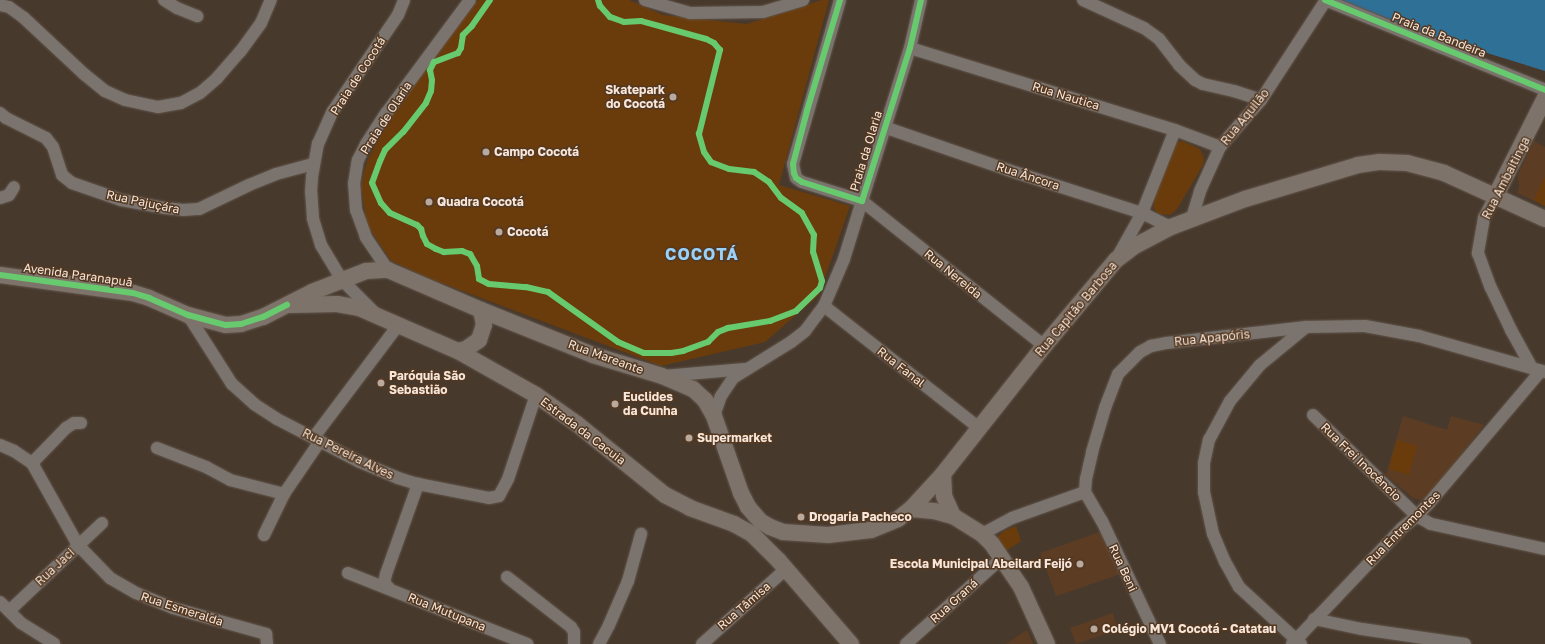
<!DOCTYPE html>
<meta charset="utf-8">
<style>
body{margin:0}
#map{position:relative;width:1545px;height:644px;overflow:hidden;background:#48392d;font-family:"Golos Text",sans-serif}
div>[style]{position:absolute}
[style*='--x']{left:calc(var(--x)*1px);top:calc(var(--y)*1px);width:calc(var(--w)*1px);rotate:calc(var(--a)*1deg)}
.built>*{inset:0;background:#5c3d24}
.green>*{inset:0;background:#6b3c0b}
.water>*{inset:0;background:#2f7097}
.roads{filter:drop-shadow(0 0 1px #61564b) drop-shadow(0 0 1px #61564b)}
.minor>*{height:12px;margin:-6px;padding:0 6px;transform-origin:6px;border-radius:6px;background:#7b746e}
.major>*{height:16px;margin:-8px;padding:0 8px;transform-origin:8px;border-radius:8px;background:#7e736a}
.cycleway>*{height:6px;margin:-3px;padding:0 3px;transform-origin:3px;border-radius:3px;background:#67ca6e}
.dots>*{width:11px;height:11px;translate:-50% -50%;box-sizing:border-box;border:2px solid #533822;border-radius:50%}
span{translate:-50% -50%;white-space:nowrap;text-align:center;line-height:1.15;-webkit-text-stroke:3px #533822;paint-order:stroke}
.street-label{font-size:12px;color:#f7e6d9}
.poi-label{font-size:12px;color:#f7e6d9;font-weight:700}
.right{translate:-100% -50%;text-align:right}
.left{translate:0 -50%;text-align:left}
.district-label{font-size:16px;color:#99d1f8;font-weight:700;letter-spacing:1px}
</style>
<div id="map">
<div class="built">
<div style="clip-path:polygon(1534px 141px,1545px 147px,1545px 206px,1517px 193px,1519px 187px,1518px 175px)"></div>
<div style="clip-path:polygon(1403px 416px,1447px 430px,1451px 416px,1484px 425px,1430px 495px,1421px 500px,1413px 498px,1386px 475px)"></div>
<div style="clip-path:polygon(1100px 532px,1121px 574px,1056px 596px,1040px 553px)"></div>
<div style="clip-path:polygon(1113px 613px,1118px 630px,1076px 644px,1070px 628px)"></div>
<div style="clip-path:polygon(1027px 630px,1033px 644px,1006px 644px)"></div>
</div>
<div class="green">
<div style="clip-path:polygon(478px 0,629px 0,663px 15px,747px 24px,822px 0,829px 0,779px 185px,850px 206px,819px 295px,765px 342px,661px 366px,431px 279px,391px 261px,367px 225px,361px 186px,367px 161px,391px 116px,430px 61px)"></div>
<div style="clip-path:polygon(1182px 141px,1200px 149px,1204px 158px,1203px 165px,1177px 209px,1170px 215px,1158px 214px,1154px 209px,1153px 197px,1175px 143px)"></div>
<div style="clip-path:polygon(1545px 176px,1545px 206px,1534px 200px)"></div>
<div style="clip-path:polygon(1397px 440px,1417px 446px,1409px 475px,1389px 469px)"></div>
<div style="clip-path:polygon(1016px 526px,1021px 541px,1006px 551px,997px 537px,1004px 531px)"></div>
</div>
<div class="water">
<div style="clip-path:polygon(1341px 0,1545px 0,1545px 71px,1432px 36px)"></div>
</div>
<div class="roads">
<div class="minor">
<div style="--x:164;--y:0;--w:15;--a:32"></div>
<div style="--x:177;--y:8;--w:22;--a:22"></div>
<div style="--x:645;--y:0;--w:47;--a:16.1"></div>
<div style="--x:690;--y:13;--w:73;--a:-0.8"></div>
<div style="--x:763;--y:12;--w:42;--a:-16.7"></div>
<div style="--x:840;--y:0;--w:171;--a:106"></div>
<div style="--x:793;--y:164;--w:14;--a:78"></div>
<div style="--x:796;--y:178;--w:7;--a:34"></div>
<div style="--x:802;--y:182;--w:63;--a:17.6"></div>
<div style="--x:862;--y:201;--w:233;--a:38.5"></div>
<div style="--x:1083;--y:0;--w:67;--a:24.7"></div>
<div style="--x:1144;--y:28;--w:19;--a:36"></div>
<div style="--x:1159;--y:39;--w:33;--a:52"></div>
<div style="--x:1179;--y:65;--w:22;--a:43"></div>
<div style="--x:1195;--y:80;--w:9;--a:27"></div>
<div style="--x:1203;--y:84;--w:32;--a:13"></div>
<div style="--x:1234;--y:91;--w:28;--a:18"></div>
<div style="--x:1325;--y:0;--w:238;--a:22.2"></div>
<div style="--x:0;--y:5;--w:9;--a:13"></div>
<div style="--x:9;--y:7;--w:17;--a:36"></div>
<div style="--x:23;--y:17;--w:83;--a:43.1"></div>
<div style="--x:84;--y:74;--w:27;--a:39"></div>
<div style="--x:105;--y:91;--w:22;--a:24"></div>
<div style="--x:125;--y:100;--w:34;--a:12"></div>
<div style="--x:158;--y:107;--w:23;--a:-10"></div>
<div style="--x:181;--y:103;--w:21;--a:-28"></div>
<div style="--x:200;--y:93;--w:23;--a:-41"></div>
<div style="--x:217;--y:78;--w:35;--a:-49"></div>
<div style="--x:240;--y:52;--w:36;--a:-54"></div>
<div style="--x:261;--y:23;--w:25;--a:-67"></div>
<div style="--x:910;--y:48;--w:277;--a:17.2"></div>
<div style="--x:1175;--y:130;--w:48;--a:20.7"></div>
<div style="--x:0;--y:113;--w:8;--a:40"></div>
<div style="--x:6;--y:118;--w:45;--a:26.6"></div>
<div style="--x:46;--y:138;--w:11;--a:52"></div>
<div style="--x:53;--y:147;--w:29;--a:72"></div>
<div style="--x:62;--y:175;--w:13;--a:39"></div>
<div style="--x:72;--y:183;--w:52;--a:19.1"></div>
<div style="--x:121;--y:200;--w:45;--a:10.3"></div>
<div style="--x:165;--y:208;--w:18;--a:6"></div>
<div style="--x:183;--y:210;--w:16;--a:-4"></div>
<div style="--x:199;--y:209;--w:55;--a:-25.6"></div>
<div style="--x:249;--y:185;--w:29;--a:-22"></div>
<div style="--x:276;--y:174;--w:39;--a:-15"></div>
<div style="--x:884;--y:127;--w:131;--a:19.1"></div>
<div style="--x:1008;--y:170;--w:141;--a:17.8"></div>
<div style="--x:1142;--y:213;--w:32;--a:26"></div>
<div style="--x:1496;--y:195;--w:26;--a:118"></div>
<div style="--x:1484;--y:218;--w:36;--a:100"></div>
<div style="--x:1478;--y:253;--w:37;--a:70"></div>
<div style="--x:1491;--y:288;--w:47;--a:64.5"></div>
<div style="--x:1511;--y:330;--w:43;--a:61.1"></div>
<div style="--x:0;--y:198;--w:9;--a:-18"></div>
<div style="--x:9;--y:195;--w:9;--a:-58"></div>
<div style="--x:1191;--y:221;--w:31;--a:-73"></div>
<div style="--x:1200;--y:191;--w:48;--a:-65.6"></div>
<div style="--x:1220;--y:147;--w:62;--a:-48.9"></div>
<div style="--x:1261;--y:100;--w:119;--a:-57"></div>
<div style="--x:1118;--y:256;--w:49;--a:-60.8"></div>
<div style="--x:1142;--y:213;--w:89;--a:-68.3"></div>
<div style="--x:388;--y:270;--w:40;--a:-124"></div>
<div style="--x:366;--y:237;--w:29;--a:-110"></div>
<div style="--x:356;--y:210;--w:26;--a:-94"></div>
<div style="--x:354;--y:184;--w:24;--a:-81"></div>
<div style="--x:358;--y:160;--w:18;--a:-63"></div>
<div style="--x:366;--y:144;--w:38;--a:-57"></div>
<div style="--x:387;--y:112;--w:139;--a:-53.5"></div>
<div style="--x:824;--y:306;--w:197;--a:38.2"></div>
<div style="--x:374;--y:312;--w:45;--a:-135"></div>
<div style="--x:342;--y:280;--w:41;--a:-121"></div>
<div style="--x:321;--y:245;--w:28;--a:-107"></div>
<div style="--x:313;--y:218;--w:26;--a:-94"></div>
<div style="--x:311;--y:192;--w:15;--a:-86"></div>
<div style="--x:312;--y:177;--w:34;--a:-80"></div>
<div style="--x:318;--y:144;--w:36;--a:-66"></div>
<div style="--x:333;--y:111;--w:116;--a:-55.9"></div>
<div style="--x:398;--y:15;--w:16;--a:-68"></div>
<div style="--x:188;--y:315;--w:82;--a:57.5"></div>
<div style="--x:232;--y:384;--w:30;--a:42"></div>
<div style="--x:254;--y:404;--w:27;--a:33"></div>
<div style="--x:277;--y:419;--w:93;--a:27.4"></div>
<div style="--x:360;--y:462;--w:41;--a:22.8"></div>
<div style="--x:398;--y:478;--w:21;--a:17"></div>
<div style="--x:418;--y:484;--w:72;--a:11.2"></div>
<div style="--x:489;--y:498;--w:10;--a:-11"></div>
<div style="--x:499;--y:496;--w:19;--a:-62"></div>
<div style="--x:508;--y:479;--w:89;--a:-71.6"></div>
<div style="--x:664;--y:376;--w:81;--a:-4.9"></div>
<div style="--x:1313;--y:415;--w:145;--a:44.2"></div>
<div style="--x:1417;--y:516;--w:16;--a:30"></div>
<div style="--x:1431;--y:524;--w:117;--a:12.4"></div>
<div style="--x:714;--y:416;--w:21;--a:-71"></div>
<div style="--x:721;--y:396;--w:22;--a:-56"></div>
<div style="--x:733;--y:378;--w:68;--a:-31.8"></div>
<div style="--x:791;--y:342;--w:18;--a:-38"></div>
<div style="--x:805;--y:331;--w:31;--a:-53"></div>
<div style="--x:824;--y:306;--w:51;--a:-66.9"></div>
<div style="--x:844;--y:259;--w:61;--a:-72.8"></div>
<div style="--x:862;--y:201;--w:160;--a:-72.6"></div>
<div style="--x:910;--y:48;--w:49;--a:-77.1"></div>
<div style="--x:314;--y:437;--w:141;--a:-53"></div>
<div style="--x:0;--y:445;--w:15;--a:23"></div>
<div style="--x:14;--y:451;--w:22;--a:34"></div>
<div style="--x:32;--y:463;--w:94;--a:60.7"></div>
<div style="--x:78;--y:545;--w:46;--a:45.9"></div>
<div style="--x:110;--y:578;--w:30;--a:30"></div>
<div style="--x:136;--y:593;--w:40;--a:22"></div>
<div style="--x:173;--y:608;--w:97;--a:15.6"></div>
<div style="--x:266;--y:634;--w:10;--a:84"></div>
<div style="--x:157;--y:448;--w:53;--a:21.2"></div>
<div style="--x:206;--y:467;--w:27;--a:28"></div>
<div style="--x:230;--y:480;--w:56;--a:14.5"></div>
<div style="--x:284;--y:494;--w:64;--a:-55.8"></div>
<div style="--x:32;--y:463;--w:49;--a:-45.8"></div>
<div style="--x:66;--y:428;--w:9;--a:-32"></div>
<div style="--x:74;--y:423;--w:7;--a:0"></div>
<div style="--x:1085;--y:492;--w:13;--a:-86"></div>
<div style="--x:1086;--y:479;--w:28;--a:-77"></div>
<div style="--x:1092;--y:452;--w:46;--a:-73.5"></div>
<div style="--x:1105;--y:408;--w:36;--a:-69"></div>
<div style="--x:1118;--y:374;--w:31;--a:-45"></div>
<div style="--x:1140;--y:352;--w:13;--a:-29"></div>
<div style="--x:1151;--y:346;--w:15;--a:-11"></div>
<div style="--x:1166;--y:343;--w:141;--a:-6.5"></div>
<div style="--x:1306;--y:327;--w:59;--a:-1"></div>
<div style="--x:1365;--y:326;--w:55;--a:10.5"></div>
<div style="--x:1419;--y:336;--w:131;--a:15.9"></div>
<div style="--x:1085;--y:492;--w:34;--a:60"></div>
<div style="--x:1102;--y:521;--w:136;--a:64.8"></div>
<div style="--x:982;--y:534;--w:34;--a:-28"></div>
<div style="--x:1012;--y:518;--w:77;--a:-19.6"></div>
<div style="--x:264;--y:535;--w:46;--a:-64"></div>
<div style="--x:348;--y:573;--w:193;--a:21.6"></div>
<div style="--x:507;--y:577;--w:81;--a:38"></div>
<div style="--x:571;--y:627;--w:6;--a:59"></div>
<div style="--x:574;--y:632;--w:12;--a:90"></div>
<div style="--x:390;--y:589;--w:8;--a:-135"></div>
<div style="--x:384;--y:583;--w:9;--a:-77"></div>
<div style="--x:386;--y:574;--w:96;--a:-70.4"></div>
<div style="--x:0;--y:602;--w:30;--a:45"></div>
<div style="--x:21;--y:623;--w:39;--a:32"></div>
<div style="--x:9;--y:611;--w:128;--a:-43.4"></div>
<div style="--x:1314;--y:619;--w:49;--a:11.8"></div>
<div style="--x:1362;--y:629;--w:104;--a:8.3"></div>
<div style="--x:599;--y:644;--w:21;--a:-62"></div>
<div style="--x:609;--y:625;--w:48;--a:-66.6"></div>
<div style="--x:628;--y:581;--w:49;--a:-74.5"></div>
<div style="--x:702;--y:644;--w:113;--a:-41.8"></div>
<div style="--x:906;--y:644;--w:129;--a:-41.9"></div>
<div style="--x:1292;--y:644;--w:160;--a:-46.5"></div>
<div style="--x:1402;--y:528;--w:19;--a:-39"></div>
<div style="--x:1417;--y:516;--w:18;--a:-47"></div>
<div style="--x:1429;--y:503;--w:173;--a:-49.7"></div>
<div style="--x:1301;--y:644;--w:84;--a:-137.4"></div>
<div style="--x:1239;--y:587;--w:29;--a:-119"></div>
<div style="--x:1225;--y:562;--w:30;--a:-113"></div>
<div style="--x:1213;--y:534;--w:43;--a:-102.1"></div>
<div style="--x:1204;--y:492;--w:29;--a:-90"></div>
<div style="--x:1204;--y:463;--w:24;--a:-78"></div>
<div style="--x:1209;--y:440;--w:44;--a:-61.7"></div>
<div style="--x:1230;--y:401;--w:47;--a:-50.2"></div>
<div style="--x:1260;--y:365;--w:60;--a:-39.6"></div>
</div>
<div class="major">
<div style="--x:1496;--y:195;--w:109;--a:-63.2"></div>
<div style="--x:0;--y:275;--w:134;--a:7.7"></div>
<div style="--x:133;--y:293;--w:17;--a:17"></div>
<div style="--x:149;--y:298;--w:43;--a:23.6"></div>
<div style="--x:188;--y:315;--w:39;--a:15"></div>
<div style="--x:226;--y:325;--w:15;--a:-4"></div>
<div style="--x:241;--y:324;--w:23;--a:-18"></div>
<div style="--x:263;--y:317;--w:55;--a:-27"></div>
<div style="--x:312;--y:292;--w:58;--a:-21.3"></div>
<div style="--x:366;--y:271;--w:22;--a:-3"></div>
<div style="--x:388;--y:270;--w:101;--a:23.3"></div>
<div style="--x:481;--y:310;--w:121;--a:21.9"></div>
<div style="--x:593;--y:355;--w:72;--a:16.9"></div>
<div style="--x:662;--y:376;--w:34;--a:23"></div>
<div style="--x:693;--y:389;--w:16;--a:43"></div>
<div style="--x:705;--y:400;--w:18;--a:61"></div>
<div style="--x:714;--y:416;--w:82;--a:70.7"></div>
<div style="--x:741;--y:493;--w:16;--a:63"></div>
<div style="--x:748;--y:507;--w:18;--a:49"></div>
<div style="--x:760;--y:521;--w:12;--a:31"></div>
<div style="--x:770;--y:527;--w:14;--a:21"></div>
<div style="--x:783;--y:532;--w:45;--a:3.8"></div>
<div style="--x:828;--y:535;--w:43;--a:-6.6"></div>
<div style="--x:871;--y:530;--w:29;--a:-22"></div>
<div style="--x:898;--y:519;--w:16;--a:-38"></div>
<div style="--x:911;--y:509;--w:47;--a:-47.6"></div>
<div style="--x:943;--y:474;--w:163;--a:-51.7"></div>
<div style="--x:1044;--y:346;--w:112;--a:-50.1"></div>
<div style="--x:1116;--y:260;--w:21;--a:-37"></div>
<div style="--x:1133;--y:247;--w:43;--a:-27.8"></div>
<div style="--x:1171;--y:227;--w:79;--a:-20.7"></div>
<div style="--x:1245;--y:199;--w:118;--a:-16.7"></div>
<div style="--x:1358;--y:165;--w:22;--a:-8"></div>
<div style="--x:1380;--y:162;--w:27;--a:2"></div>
<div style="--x:1407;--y:163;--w:38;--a:15"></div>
<div style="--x:1444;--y:173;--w:111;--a:24.5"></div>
<div style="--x:290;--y:305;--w:47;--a:-1.2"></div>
<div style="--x:337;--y:304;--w:22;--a:10"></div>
<div style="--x:359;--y:308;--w:108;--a:23.5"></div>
<div style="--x:458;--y:351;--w:90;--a:29.4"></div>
<div style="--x:536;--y:395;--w:50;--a:35.3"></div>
<div style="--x:577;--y:424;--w:113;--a:38.9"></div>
<div style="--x:665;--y:495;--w:28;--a:27"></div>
<div style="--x:690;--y:508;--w:47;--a:20"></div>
<div style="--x:734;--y:524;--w:21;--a:29"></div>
<div style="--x:752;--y:534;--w:38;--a:45"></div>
<div style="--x:779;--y:561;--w:110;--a:49.1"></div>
<div style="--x:458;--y:351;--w:8;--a:-14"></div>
<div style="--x:466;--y:349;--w:16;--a:-35"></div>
<div style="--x:479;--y:340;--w:16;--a:-72"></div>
<div style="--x:484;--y:325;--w:15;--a:-101"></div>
<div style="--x:943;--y:474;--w:22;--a:87"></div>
<div style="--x:944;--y:496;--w:22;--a:66"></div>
<div style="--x:911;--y:509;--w:23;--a:5"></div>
<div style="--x:934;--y:511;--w:20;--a:15"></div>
<div style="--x:953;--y:516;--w:34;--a:32"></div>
<div style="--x:982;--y:534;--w:14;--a:45"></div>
<div style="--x:992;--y:544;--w:52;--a:56"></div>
<div style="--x:1021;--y:587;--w:63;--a:65.5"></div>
</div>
</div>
<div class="cycleway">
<div style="--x:490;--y:0;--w:32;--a:125"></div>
<div style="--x:472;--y:26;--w:13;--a:135"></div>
<div style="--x:463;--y:35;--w:13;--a:99"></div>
<div style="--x:461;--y:48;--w:6;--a:121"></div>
<div style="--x:458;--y:53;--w:26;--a:159"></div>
<div style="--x:434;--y:62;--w:9;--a:117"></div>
<div style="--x:430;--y:70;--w:10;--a:79"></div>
<div style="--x:432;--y:80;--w:11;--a:95"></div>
<div style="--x:431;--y:91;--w:13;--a:113"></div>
<div style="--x:426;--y:103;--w:37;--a:128"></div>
<div style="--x:403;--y:132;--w:25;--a:135"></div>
<div style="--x:385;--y:150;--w:12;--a:114"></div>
<div style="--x:380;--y:161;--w:23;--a:110"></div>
<div style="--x:372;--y:183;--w:22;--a:66"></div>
<div style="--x:381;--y:203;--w:13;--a:48"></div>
<div style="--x:390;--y:213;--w:30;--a:24"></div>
<div style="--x:417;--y:225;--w:6;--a:45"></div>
<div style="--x:421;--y:229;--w:7;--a:74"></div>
<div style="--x:423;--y:236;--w:9;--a:63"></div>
<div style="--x:427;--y:244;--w:10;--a:29"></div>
<div style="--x:436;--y:249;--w:9;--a:21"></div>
<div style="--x:444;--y:252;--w:18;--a:-3"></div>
<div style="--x:462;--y:251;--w:9;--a:21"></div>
<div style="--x:470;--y:254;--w:14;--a:60"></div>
<div style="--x:477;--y:266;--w:13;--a:81"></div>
<div style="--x:479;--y:279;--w:11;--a:27"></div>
<div style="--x:489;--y:284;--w:37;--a:5"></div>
<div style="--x:526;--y:287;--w:23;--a:13"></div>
<div style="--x:548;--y:292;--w:86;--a:35.5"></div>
<div style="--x:618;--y:342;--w:28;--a:23"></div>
<div style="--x:644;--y:353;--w:27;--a:0"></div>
<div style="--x:671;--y:353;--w:12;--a:-9"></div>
<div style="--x:683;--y:351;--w:27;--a:-20"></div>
<div style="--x:708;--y:342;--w:14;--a:-45"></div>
<div style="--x:718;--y:332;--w:11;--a:-22"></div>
<div style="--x:728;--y:328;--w:43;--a:-9.5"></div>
<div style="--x:770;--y:321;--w:28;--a:-21"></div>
<div style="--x:796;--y:311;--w:33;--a:-44"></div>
<div style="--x:820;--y:288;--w:7;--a:-74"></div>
<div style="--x:822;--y:281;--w:30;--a:-107"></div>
<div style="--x:813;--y:252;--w:17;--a:-87"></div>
<div style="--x:814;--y:235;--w:25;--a:-119"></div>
<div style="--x:802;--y:213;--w:26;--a:-144"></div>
<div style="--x:781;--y:198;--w:20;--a:-127"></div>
<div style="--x:769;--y:182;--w:18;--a:-146"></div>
<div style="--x:754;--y:172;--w:25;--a:-173"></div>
<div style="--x:729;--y:169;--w:19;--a:-159"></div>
<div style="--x:711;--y:162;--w:12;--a:-125"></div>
<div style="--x:704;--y:152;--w:19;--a:-106"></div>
<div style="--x:699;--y:134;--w:87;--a:-76"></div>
<div style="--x:720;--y:50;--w:9;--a:-131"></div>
<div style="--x:714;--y:43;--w:9;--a:-153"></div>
<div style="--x:706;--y:39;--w:67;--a:-164.5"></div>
<div style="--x:641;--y:21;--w:17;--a:177"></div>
<div style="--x:624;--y:22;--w:15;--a:-160"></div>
<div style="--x:610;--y:17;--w:15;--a:-132"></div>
<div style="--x:600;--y:6;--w:6;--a:-108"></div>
<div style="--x:840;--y:0;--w:116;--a:106.6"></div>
<div style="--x:807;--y:111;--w:55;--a:104.8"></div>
<div style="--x:793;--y:164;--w:9;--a:84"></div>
<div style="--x:794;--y:173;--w:5;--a:68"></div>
<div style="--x:796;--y:178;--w:7;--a:34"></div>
<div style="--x:802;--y:182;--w:63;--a:17.6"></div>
<div style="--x:862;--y:201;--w:160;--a:-72.6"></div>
<div style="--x:910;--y:48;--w:49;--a:-77.1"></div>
<div style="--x:1325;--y:0;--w:238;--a:22.2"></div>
<div style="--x:0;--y:275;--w:134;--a:7.7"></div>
<div style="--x:133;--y:293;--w:17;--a:17"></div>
<div style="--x:149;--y:298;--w:43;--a:23.6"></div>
<div style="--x:188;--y:315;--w:39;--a:15"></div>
<div style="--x:226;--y:325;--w:15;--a:-4"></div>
<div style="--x:241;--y:324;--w:23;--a:-18"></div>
<div style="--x:263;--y:317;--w:27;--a:-27"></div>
</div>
<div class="dots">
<div style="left:673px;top:97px;background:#baa99d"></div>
<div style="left:486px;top:152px;background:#baa99d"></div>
<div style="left:429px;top:202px;background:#baa99d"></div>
<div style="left:499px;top:232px;background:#baa99d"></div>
<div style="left:381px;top:383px;background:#baa99d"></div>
<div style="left:615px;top:404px;background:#baa99d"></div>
<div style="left:689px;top:438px;background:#baa99d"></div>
<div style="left:801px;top:517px;background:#baa99d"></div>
<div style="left:1080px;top:564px;background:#baa99d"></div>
<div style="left:1094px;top:629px;background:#baa99d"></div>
</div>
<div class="street-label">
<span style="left:1439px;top:35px;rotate:22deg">Praia da Bandeira</span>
<span style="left:358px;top:76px;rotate:-57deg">Praia de Cocotá</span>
<span style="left:1066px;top:96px;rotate:17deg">Rua Nautica</span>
<span style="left:1245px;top:117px;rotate:-51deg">Rua Aquilão</span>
<span style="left:386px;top:118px;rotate:-57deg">Praia de Olaria</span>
<span style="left:866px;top:151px;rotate:-73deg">Praia da Olaria</span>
<span style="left:1028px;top:176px;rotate:18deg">Rua Âncora</span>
<span style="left:1506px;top:178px;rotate:-63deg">Rua Ambaitinga</span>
<span style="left:143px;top:202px;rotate:12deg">Rua Pajuçára</span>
<span style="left:953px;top:274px;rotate:39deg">Rua Nereida</span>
<span style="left:78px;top:275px;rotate:8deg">Avenida Paranapuã</span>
<span style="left:1076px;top:309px;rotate:-50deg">Rua Capitão Barbosa</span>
<span style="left:1212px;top:338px;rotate:-6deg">Rua Apapóris</span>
<span style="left:606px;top:357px;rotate:20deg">Rua Mareante</span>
<span style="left:901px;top:367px;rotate:38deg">Rua Fanal</span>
<span style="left:583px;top:431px;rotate:37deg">Estrada da Cacuia</span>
<span style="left:348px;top:454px;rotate:26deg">Rua Pereira Alves</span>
<span style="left:1361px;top:462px;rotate:44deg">Rua Frei Inocêncio</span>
<span style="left:1403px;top:528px;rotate:-45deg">Rua Entremontes</span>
<span style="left:55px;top:567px;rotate:-43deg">Rua Jaci</span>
<span style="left:1123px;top:568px;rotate:65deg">Rua Beni</span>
<span style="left:954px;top:601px;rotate:-42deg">Rua Graná</span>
<span style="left:744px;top:606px;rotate:-41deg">Rua Tâmisa</span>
<span style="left:182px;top:609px;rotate:18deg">Rua Esmeralda</span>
<span style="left:447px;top:612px;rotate:22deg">Rua Mutupana</span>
</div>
<div class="poi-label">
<span class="right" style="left:665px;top:97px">Skatepark<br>do Cocotá</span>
<span class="left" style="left:494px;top:152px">Campo Cocotá</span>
<span class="left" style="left:437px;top:202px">Quadra Cocotá</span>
<span class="left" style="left:507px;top:232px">Cocotá</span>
<span class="left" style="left:389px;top:383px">Paróquia São<br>Sebastião</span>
<span class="left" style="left:623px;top:404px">Euclides<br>da Cunha</span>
<span class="left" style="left:697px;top:438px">Supermarket</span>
<span class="left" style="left:809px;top:517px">Drogaria Pacheco</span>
<span class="right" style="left:1072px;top:564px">Escola Municipal Abeilard Feijó</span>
<span class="left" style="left:1102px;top:629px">Colégio MV1 Cocotá - Catatau</span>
</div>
<div class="district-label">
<span style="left:702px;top:254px">COCOTÁ</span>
</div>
</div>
